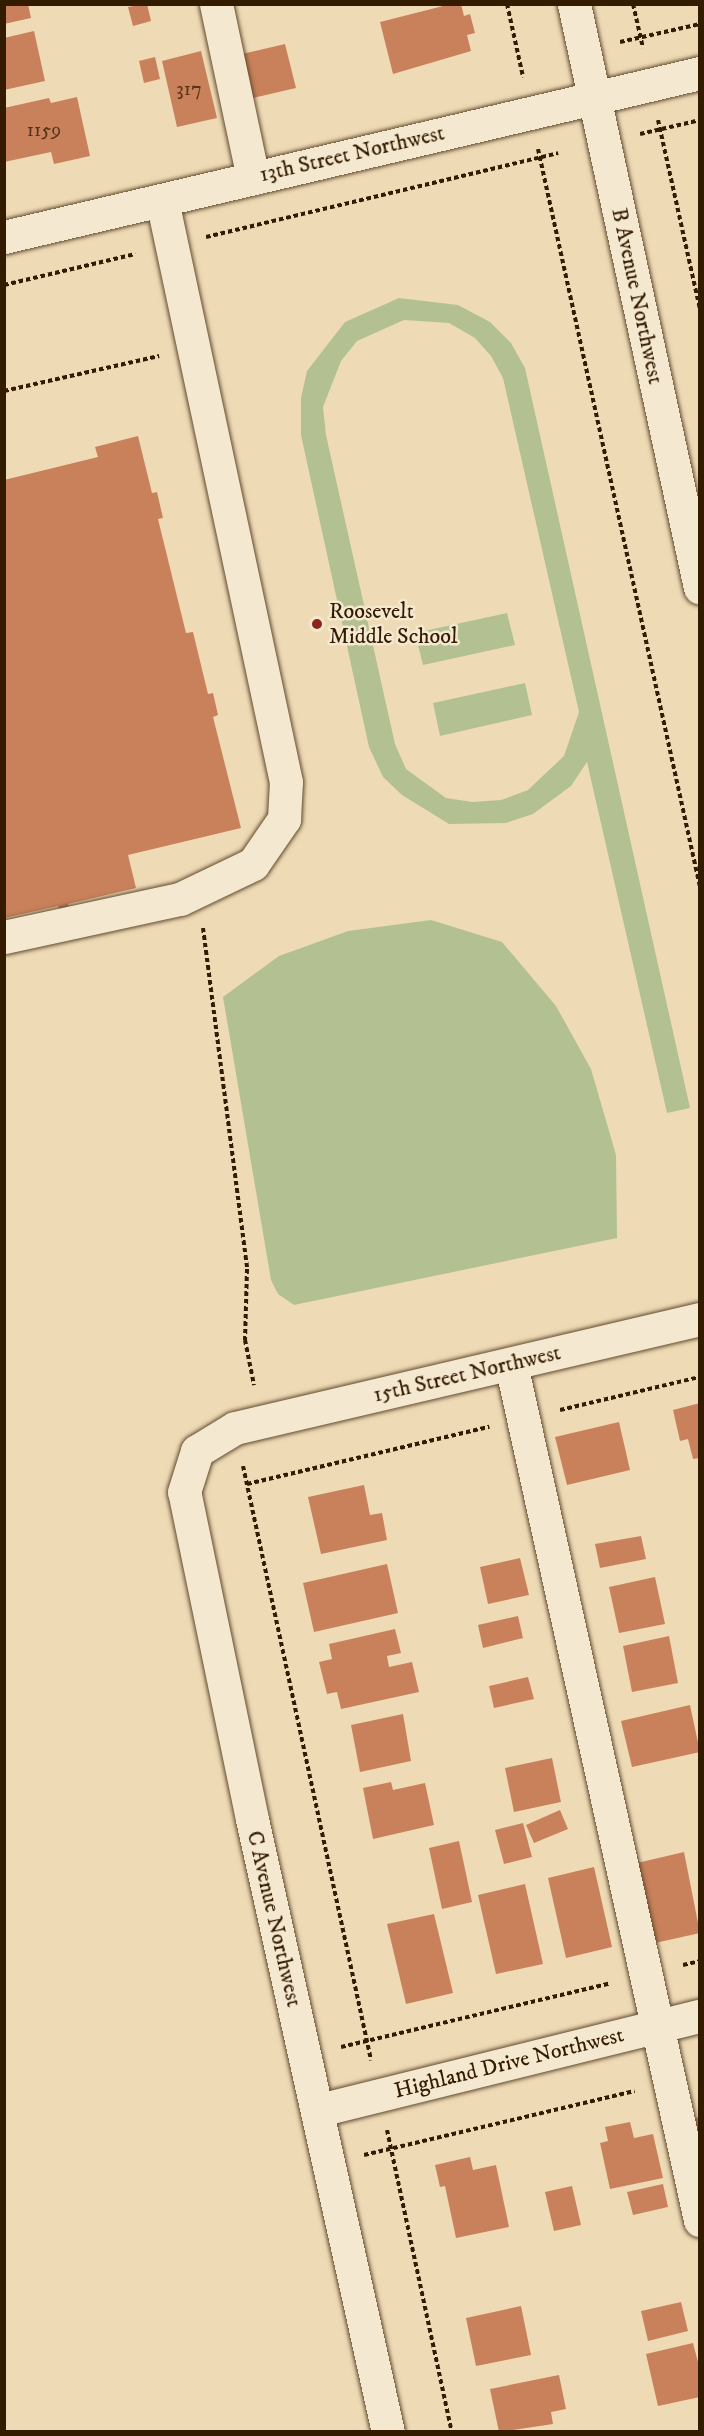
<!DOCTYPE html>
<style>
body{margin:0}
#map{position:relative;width:704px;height:2436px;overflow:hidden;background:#eedbb6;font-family:"IM FELL DW Pica",serif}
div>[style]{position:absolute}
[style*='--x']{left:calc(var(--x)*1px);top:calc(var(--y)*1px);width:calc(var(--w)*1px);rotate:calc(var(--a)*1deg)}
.green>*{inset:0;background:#b3c192}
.building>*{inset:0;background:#c9815c}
.path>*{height:4px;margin-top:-2px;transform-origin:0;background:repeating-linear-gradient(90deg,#331b00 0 4.5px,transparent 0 7.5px)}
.roads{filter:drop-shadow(0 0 2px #624b2e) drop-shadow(0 0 2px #624b2e)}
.minor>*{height:33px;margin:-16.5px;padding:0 16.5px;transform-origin:16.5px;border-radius:16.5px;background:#f4e8d0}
.dots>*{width:16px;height:16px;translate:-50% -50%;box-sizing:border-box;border:3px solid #f4e8d0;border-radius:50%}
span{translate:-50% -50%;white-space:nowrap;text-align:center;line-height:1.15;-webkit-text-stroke:5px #f4e8d0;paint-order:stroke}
.number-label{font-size:20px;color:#583417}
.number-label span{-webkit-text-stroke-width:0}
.street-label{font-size:22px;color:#331b00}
.poi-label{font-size:22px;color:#331b00}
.left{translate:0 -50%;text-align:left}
.frame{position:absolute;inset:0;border:6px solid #331b00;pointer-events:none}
</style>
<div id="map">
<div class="green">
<div style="clip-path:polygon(evenodd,399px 298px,458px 305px,490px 322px,511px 343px,525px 368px,690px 1108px,667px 1113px,587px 762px,571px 786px,533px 814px,506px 823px,449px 824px,402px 795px,383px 777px,369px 747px,301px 435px,301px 398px,307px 371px,345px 322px,399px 298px,404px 320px,449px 323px,475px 338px,491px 356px,503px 378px,579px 712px,564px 756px,528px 790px,501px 800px,472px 802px,446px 798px,406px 769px,395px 744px,326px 435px,323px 407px,341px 361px,357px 341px,404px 320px)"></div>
<div style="clip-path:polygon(507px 613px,515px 645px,423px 665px,415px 633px)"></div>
<div style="clip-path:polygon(525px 683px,532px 715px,440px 736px,433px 703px)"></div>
<div style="clip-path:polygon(431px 920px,502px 942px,556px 1006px,591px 1069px,616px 1155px,617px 1238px,294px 1305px,278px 1294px,271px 1280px,223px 997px,279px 956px,348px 931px)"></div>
</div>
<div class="building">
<div style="clip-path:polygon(4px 4px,28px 4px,31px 18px,4px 24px)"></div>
<div style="clip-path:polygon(147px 4px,151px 21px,133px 26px,128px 7px)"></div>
<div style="clip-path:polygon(451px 4px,461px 4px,464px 16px,470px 14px,475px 33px,467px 35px,471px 51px,393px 74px,380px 22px)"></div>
<div style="clip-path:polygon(34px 31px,45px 81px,4px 90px,4px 38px)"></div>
<div style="clip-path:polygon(285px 44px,296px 88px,253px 98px,242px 54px)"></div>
<div style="clip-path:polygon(201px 51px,217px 118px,177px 127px,162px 61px)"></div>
<div style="clip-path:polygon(155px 57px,160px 79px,144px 83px,139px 61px)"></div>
<div style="clip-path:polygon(77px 97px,90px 156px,54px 164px,51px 152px,4px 162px,4px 108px,49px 98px,51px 103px)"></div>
<div style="clip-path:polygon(138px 436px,152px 493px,157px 492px,163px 518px,158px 519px,186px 633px,193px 632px,208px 694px,213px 693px,218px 715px,213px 717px,241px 828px,128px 855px,136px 888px,68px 904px,70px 911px,60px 913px,58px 906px,4px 918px,4px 480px,98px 457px,95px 447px)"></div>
<div style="clip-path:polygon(700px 1403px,700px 1458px,693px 1459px,688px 1439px,680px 1441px,673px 1410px)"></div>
<div style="clip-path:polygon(619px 1422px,630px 1470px,567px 1485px,555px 1437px)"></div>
<div style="clip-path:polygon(364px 1485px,370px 1515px,382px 1513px,387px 1540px,321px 1554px,308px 1497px)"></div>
<div style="clip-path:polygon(641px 1536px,646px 1559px,600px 1568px,595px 1544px)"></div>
<div style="clip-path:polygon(520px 1558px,529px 1595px,488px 1604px,480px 1567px)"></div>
<div style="clip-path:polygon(387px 1564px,398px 1613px,314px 1632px,303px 1583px)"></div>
<div style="clip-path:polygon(655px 1577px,665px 1624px,619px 1633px,609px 1587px)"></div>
<div style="clip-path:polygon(518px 1616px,523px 1638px,483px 1648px,478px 1625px)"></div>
<div style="clip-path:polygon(395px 1629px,401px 1653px,387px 1656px,389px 1667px,412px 1662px,419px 1692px,341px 1709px,337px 1692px,327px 1694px,319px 1662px,332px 1659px,329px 1644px)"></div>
<div style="clip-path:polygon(669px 1636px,678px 1683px,632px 1692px,623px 1646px)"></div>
<div style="clip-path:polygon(528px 1677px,534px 1699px,494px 1708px,489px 1686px)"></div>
<div style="clip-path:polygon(690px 1705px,700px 1752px,632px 1767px,621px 1721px)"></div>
<div style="clip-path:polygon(403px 1714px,411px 1761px,360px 1772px,351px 1725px)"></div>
<div style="clip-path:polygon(552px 1758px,561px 1802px,514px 1812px,505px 1768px)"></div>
<div style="clip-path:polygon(391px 1782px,393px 1790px,425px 1783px,434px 1825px,373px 1839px,363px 1788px)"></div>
<div style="clip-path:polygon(560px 1810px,568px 1829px,534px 1843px,526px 1825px)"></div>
<div style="clip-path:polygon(523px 1823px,532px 1857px,504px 1864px,495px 1830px)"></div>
<div style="clip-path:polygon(459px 1841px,472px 1902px,442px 1909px,429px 1848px)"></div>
<div style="clip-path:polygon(684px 1852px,700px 1933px,655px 1943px,637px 1863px)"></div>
<div style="clip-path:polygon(594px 1867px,612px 1947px,566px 1958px,548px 1878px)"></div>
<div style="clip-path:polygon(525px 1884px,543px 1964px,496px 1974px,478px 1895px)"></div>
<div style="clip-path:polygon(434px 1914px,453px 1993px,406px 2004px,387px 1924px)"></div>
<div style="clip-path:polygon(700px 2117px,700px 2156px,690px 2119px)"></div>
<div style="clip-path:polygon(630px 2122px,634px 2138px,653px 2134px,663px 2178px,610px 2189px,600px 2143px,608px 2141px,605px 2127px)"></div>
<div style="clip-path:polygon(470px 2157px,473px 2170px,496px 2165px,509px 2227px,456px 2238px,445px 2186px,440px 2187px,435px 2165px)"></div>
<div style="clip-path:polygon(663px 2184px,668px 2207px,633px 2215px,627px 2192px)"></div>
<div style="clip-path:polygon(572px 2186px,581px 2225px,554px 2231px,545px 2192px)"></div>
<div style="clip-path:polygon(681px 2302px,688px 2331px,648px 2341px,641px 2311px)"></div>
<div style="clip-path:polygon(521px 2306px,531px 2355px,476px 2366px,466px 2318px)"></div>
<div style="clip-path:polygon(693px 2343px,700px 2370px,700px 2397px,658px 2406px,646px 2354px)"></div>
<div style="clip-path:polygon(559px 2375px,566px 2409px,551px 2412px,553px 2424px,499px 2432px,490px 2389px)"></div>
</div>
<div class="path">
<div style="--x:507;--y:4;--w:75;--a:77.6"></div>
<div style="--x:633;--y:4;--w:45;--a:77.2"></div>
<div style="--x:620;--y:42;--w:82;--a:-12.7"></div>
<div style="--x:658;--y:120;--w:195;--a:77.5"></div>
<div style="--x:640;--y:134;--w:62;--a:-13.1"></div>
<div style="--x:538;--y:149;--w:756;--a:77.62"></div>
<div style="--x:206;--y:237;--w:362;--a:-13.4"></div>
<div style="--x:4;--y:285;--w:135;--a:-13.3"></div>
<div style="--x:4;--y:391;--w:159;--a:-12.7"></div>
<div style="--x:203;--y:928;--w:344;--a:82.6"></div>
<div style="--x:247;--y:1269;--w:71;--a:91.6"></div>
<div style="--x:245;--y:1340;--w:46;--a:78.7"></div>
<div style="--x:560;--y:1410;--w:144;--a:-13.3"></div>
<div style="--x:243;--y:1466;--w:608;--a:77.84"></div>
<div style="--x:247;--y:1484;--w:249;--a:-13.3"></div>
<div style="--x:683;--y:1965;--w:17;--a:-13"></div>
<div style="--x:341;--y:2047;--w:277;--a:-13.3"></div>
<div style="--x:387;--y:2130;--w:309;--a:77.9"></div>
<div style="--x:364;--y:2155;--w:278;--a:-13.3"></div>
</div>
<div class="roads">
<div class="minor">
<div style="--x:216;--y:4;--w:178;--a:78"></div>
<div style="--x:574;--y:4;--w:597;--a:77.82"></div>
<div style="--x:4;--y:237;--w:715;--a:-13.26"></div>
<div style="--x:4;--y:937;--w:180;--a:-12.2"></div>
<div style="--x:180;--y:899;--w:81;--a:-25.6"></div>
<div style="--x:253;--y:864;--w:55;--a:-55.4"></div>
<div style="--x:284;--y:819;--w:37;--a:-87"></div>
<div style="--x:286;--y:782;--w:595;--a:-102.03"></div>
<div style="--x:511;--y:1364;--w:877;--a:77.55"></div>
<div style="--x:319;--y:2110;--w:392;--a:-13.9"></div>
<div style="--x:388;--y:2432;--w:628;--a:-102.51"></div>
<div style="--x:252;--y:1819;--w:334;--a:-101.7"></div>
<div style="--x:184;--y:1492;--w:43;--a:-72.4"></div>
<div style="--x:197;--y:1451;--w:44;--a:-31.2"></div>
<div style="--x:235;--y:1428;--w:478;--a:-13.2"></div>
</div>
</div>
<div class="dots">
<div style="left:317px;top:624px;background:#8f2418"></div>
</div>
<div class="number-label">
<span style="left:189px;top:89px">317</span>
<span style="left:44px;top:130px">1159</span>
</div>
<div class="street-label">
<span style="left:352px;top:154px;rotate:-13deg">13th Street Northwest</span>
<span style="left:637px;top:296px;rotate:78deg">B Avenue Northwest</span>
<span style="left:467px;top:1374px;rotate:-13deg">15th Street Northwest</span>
<span style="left:274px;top:1919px;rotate:77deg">C Avenue Northwest</span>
<span style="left:509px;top:2063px;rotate:-14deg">Highland Drive Northwest</span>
</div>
<div class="poi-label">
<span class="left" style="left:329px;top:624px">Roosevelt<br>Middle School</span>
</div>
<div class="frame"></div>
</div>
